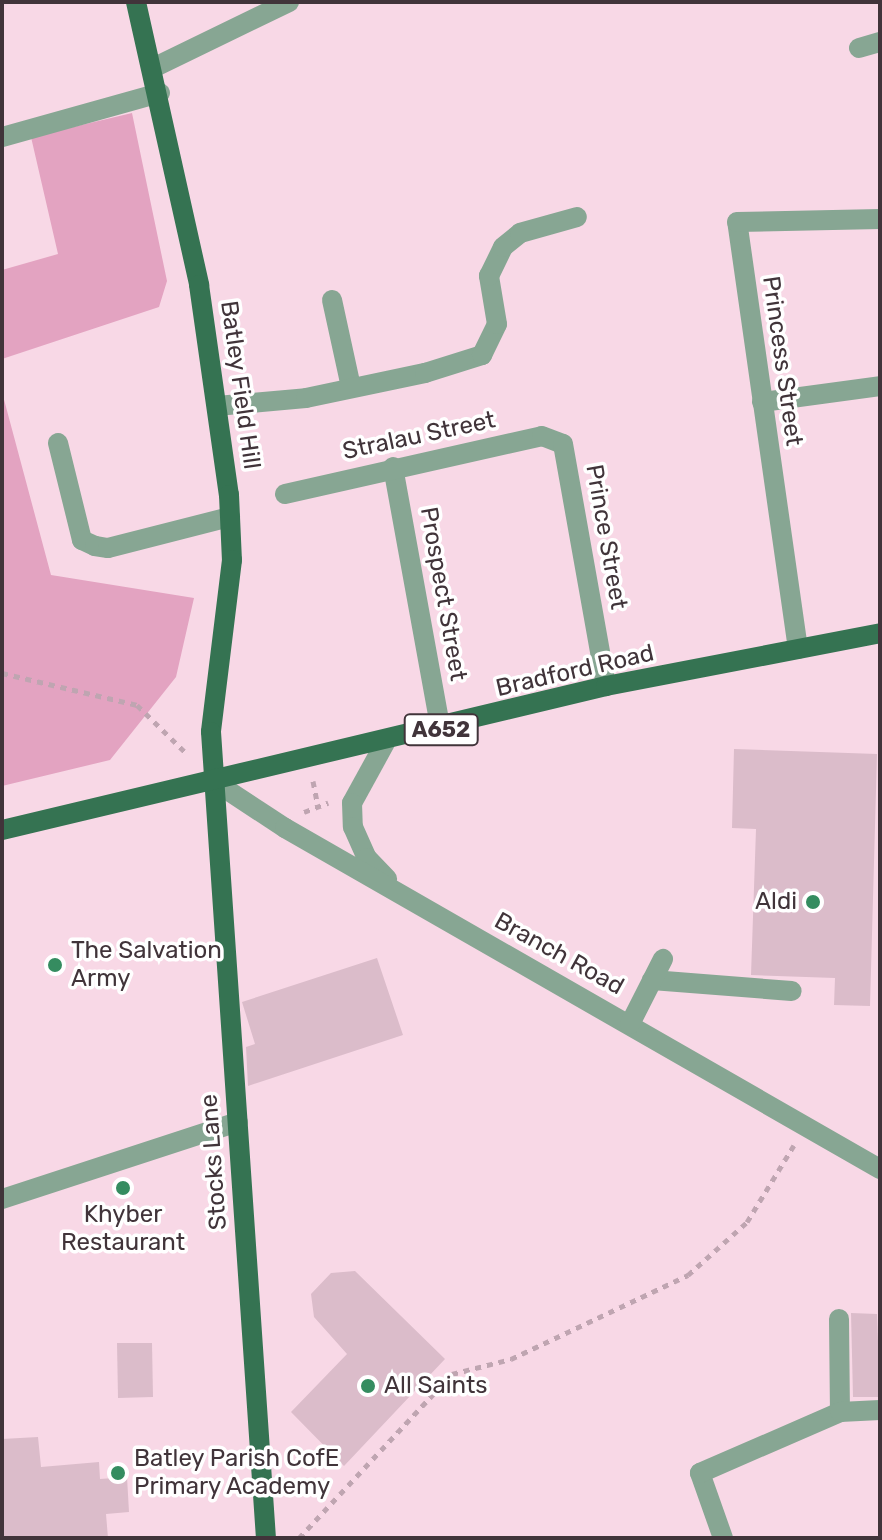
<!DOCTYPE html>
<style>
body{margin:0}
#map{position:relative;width:882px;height:1540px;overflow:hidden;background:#f8d8e6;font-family:Rubik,sans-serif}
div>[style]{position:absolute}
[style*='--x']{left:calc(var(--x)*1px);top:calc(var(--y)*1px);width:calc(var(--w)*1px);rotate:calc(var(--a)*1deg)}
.green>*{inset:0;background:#e3a3c1}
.building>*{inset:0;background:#dbbcca}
.path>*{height:5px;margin-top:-2.5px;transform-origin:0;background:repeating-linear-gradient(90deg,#bfa5b1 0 6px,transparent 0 12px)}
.minor>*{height:20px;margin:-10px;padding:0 10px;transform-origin:10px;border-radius:10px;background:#87a693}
.major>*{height:20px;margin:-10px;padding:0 10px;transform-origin:10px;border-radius:10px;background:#357352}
.dots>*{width:22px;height:22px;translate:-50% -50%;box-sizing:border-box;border:4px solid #fff;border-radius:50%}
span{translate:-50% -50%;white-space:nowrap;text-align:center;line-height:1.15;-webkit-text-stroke:7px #fff;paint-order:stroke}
.shield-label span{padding:2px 6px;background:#fff;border:2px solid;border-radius:6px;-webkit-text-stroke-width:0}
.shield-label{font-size:22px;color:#41343a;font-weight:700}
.street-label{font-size:24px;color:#41343a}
.poi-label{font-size:24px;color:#41343a}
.right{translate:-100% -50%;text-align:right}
.left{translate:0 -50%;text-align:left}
.frame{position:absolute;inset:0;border:4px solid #41343a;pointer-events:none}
</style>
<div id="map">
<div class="green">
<div style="clip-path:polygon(132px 113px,167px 281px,159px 307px,2px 359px,2px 270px,58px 254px,31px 137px)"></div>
<div style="clip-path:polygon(2px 392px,51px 575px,194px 598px,176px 677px,110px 760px,2px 786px)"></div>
</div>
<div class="building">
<div style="clip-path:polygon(734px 749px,877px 754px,870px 1006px,834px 1005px,835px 978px,751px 975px,756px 829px,732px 828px)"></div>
<div style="clip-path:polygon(377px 958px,403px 1035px,248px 1086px,246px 1047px,255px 1044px,242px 1002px)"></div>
<div style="clip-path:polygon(355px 1271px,445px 1359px,344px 1466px,291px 1412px,347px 1354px,314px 1317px,311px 1294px,331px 1273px)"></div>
<div style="clip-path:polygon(851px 1313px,877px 1314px,880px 1397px,853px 1397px)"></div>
<div style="clip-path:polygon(117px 1343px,152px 1343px,153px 1397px,118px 1398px)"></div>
<div style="clip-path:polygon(38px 1437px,41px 1467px,99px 1462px,100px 1479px,127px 1477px,129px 1512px,106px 1514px,108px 1538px,2px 1538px,2px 1439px)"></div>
</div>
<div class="path">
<div style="--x:2;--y:673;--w:139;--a:13.3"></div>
<div style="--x:137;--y:705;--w:69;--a:44.4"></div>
<div style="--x:313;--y:781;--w:25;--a:79"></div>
<div style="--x:304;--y:812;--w:26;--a:-21"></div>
<div style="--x:299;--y:1538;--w:224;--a:-47"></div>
<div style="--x:452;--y:1374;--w:61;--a:-14.3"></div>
<div style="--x:511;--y:1359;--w:196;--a:-25.4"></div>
<div style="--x:688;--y:1275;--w:79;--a:-41.9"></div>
<div style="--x:747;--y:1222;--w:90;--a:-58.6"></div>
</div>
<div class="minor">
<div style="--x:859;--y:48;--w:22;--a:-16"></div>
<div style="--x:155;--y:67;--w:149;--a:-25.9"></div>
<div style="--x:2;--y:137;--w:164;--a:-15.6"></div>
<div style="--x:332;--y:300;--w:89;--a:77.7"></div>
<div style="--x:762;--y:402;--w:119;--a:-7.7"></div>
<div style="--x:217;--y:406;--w:89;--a:-5.1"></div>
<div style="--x:306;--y:398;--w:122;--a:-11.9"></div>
<div style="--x:425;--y:373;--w:60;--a:-17.5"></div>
<div style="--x:482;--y:355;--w:34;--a:-64"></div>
<div style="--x:497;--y:324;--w:49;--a:-99.5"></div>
<div style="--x:489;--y:276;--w:32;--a:-64"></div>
<div style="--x:503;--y:247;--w:22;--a:-39"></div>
<div style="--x:520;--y:233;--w:59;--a:-15.7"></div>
<div style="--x:58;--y:443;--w:100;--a:76.1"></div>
<div style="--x:82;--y:540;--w:14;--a:25"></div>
<div style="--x:95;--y:546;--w:13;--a:9"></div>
<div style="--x:108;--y:548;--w:126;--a:-14.3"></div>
<div style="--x:393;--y:467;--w:267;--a:79.7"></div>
<div style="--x:285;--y:494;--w:263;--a:-12.7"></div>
<div style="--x:542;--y:436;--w:22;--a:21"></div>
<div style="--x:563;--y:444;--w:246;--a:79.9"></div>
<div style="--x:798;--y:649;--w:431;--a:-98.1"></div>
<div style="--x:737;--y:222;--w:143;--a:-1.2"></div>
<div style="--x:385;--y:743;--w:68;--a:118.8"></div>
<div style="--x:352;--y:803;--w:24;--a:88"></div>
<div style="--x:353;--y:827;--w:34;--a:66"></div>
<div style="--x:367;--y:858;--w:29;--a:46"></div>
<div style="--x:215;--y:782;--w:84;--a:33.3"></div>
<div style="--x:285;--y:828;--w:686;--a:29.82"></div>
<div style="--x:652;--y:980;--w:140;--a:4.5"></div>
<div style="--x:630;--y:1024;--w:73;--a:-63.1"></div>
<div style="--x:2;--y:1199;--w:248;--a:-18.1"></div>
<div style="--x:839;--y:1319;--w:93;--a:89.4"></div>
<div style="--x:723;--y:1538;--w:69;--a:-109.5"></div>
<div style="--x:700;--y:1473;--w:153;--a:-23.5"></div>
<div style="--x:840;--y:1412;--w:40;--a:-2.9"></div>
</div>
<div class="major">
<div style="--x:136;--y:2;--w:290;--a:77.4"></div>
<div style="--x:199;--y:285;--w:212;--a:81.9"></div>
<div style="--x:229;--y:495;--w:65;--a:87.4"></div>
<div style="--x:232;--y:560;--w:173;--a:97"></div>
<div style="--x:211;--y:732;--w:808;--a:86.1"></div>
<div style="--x:2;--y:830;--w:621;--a:-13.41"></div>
<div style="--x:606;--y:686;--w:279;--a:-10.9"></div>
</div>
<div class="dots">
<div style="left:813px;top:902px;background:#358c60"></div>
<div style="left:55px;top:965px;background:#358c60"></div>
<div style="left:123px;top:1188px;background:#358c60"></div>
<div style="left:368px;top:1386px;background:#358c60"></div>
<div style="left:118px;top:1473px;background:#358c60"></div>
</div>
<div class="shield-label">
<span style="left:441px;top:730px">A652</span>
</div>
<div class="street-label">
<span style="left:782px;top:361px;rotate:82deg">Princess Street</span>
<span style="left:240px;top:385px;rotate:82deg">Batley Field Hill</span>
<span style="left:419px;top:436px;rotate:-12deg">Stralau Street</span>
<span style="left:606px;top:537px;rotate:80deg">Prince Street</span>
<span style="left:443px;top:594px;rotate:80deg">Prospect Street</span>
<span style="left:575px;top:671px;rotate:-13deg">Bradford Road</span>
<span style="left:559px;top:954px;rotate:29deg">Branch Road</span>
<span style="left:214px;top:1162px;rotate:-94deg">Stocks Lane</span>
</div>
<div class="poi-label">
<span class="right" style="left:797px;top:902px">Aldi</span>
<span class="left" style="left:71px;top:965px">The Salvation<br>Army</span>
<span style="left:123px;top:1229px">Khyber<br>Restaurant</span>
<span class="left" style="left:384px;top:1386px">All Saints</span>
<span class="left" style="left:134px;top:1473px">Batley Parish CofE<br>Primary Academy</span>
</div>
<div class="frame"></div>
</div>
